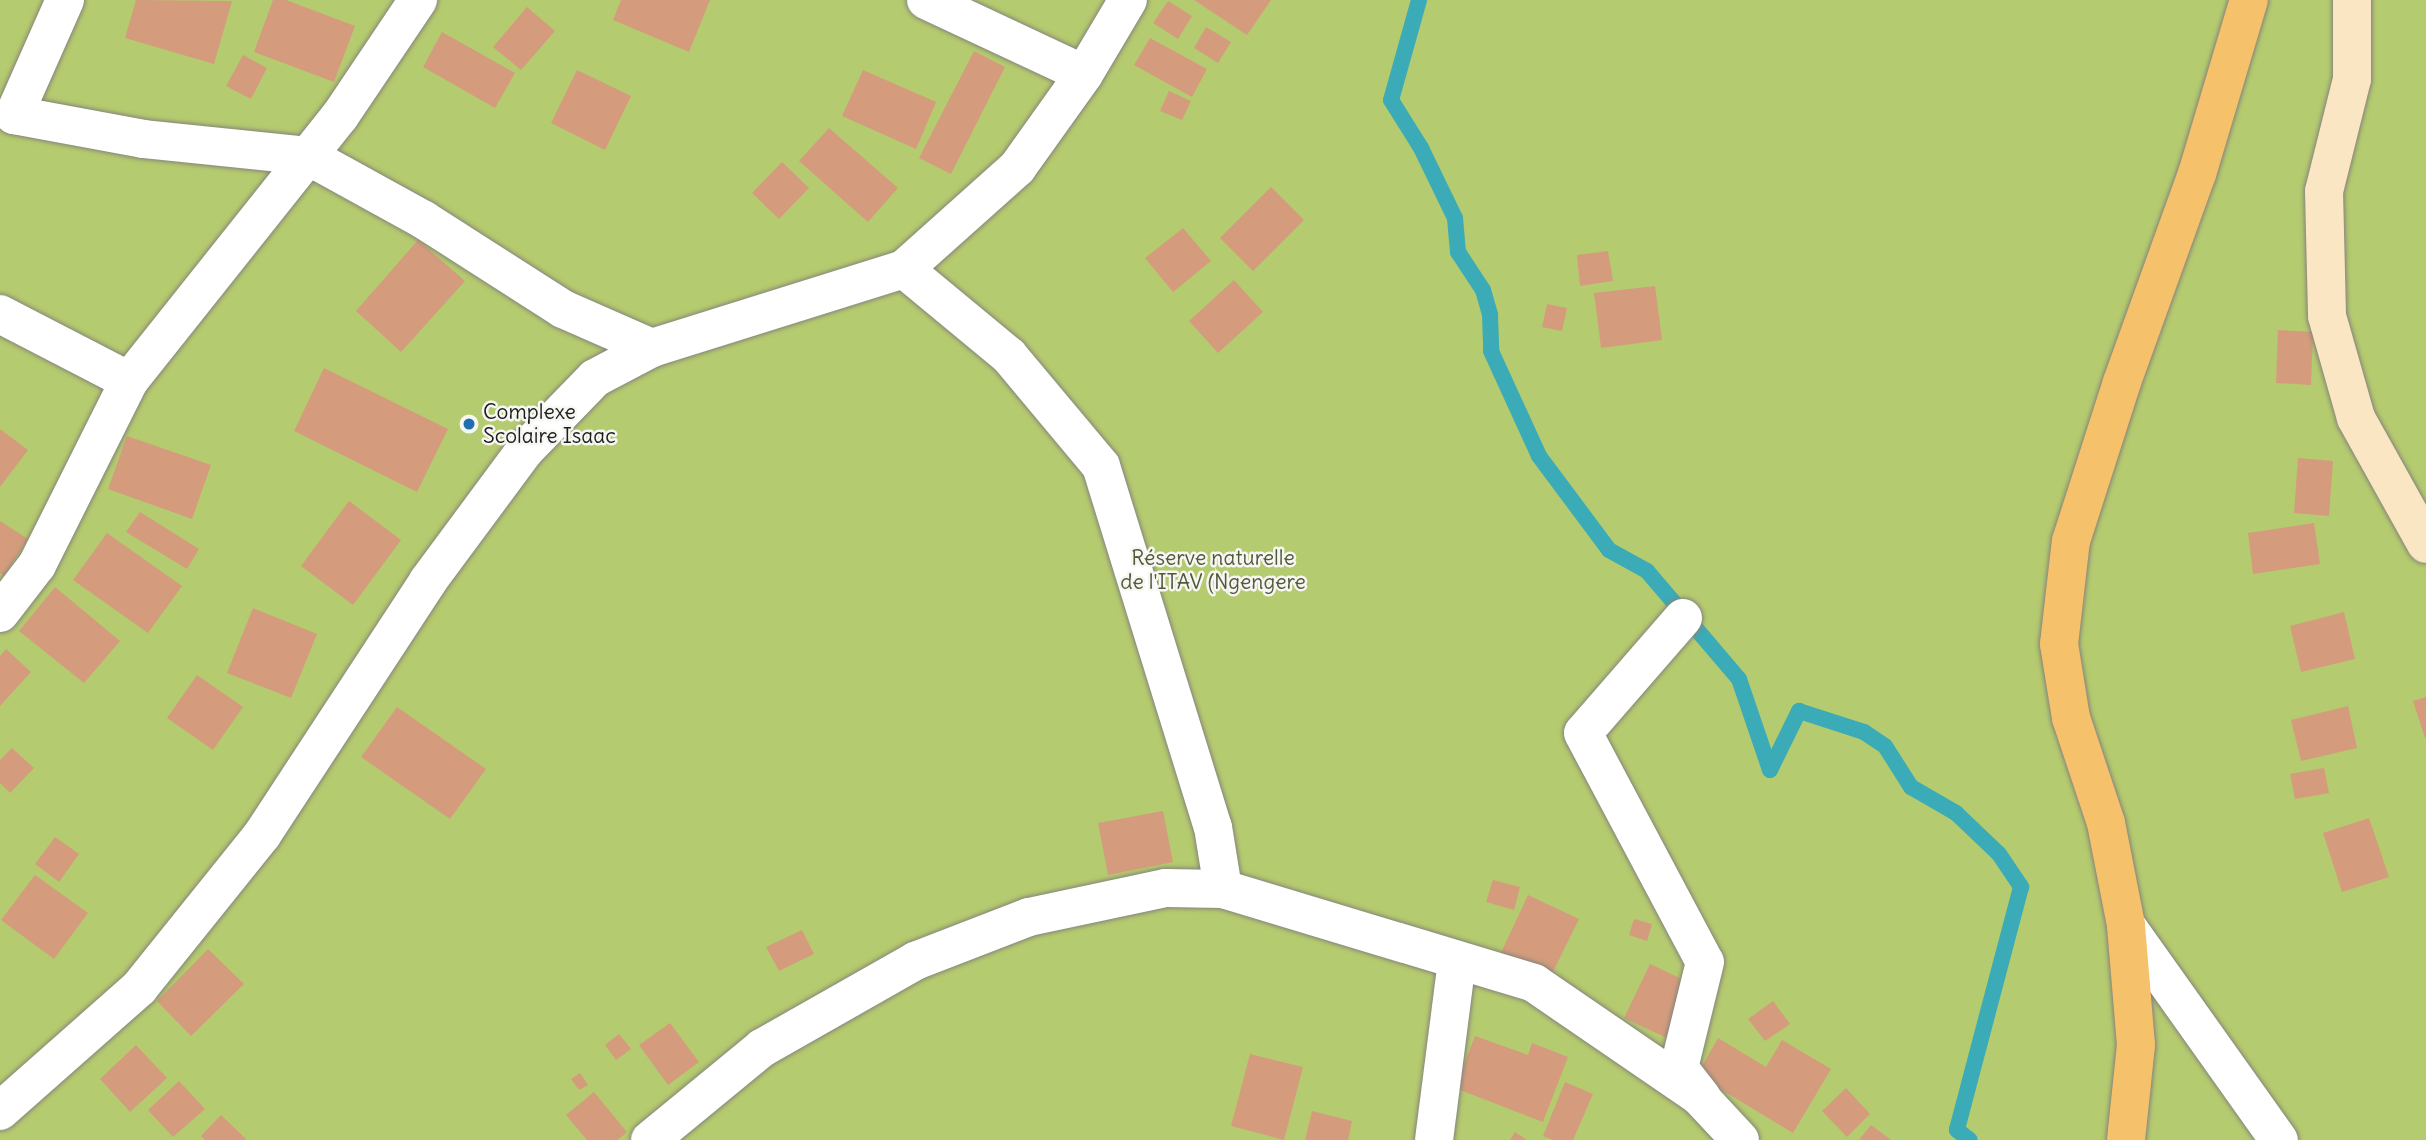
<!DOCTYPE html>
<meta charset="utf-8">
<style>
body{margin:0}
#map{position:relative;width:2426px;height:1140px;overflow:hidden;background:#f0ebd8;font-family:Delius,sans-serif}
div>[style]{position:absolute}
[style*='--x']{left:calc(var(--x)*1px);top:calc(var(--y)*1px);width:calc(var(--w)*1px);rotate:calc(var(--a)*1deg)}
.green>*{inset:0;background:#b5cb6f}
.stream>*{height:16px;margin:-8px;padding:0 8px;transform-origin:8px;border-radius:8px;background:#3babb7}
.building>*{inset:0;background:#d49c7d}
.roads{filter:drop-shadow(0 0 2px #86847a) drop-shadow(0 0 2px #86847a)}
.street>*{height:38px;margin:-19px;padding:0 19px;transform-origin:19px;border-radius:19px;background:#fff}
.secondary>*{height:38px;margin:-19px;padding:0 19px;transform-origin:19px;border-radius:19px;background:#fbe6c4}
.highway>*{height:38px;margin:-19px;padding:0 19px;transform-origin:19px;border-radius:19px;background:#f5c16b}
.dots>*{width:19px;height:19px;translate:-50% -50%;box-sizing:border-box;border:4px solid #f6f6f2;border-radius:50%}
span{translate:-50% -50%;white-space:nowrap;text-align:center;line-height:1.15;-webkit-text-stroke:5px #f6f6f2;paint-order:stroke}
.poi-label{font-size:21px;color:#1c1c1c}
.left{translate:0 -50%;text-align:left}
.park-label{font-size:21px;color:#525939}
</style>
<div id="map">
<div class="green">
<div style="clip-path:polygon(0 0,2426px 0,2426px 1140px,0 1140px)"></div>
</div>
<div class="stream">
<div style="--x:1419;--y:0;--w:104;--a:105.6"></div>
<div style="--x:1391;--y:100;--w:57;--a:58"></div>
<div style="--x:1421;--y:148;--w:78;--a:64.1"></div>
<div style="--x:1455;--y:218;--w:34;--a:85"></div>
<div style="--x:1458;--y:252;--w:45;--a:56.7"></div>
<div style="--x:1483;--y:290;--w:26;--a:74"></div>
<div style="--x:1490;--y:315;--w:36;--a:88"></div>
<div style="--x:1491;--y:351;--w:115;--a:65.4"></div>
<div style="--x:1539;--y:456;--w:117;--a:53.3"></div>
<div style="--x:1609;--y:550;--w:43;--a:28.9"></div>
<div style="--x:1647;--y:571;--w:142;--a:49.6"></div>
<div style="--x:1739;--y:679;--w:96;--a:71.2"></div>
<div style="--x:1770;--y:770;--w:66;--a:-63.8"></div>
<div style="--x:1799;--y:711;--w:68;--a:17.9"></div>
<div style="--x:1864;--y:732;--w:25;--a:34"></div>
<div style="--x:1885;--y:746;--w:49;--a:57.6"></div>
<div style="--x:1911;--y:787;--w:52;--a:30"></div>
<div style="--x:1956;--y:813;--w:59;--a:43.6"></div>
<div style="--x:1999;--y:854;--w:40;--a:56"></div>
<div style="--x:2021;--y:887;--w:251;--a:104.8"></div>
<div style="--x:1957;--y:1130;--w:16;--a:38"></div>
</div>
<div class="building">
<div style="clip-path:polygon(136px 0,232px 1px,214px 64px,125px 38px)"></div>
<div style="clip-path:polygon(273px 0,286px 0,355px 26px,334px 82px,254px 52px)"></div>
<div style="clip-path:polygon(621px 0,710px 0,689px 52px,613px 20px)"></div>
<div style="clip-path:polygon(1194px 0,1271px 0,1247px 35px)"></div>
<div style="clip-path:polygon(1168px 1px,1192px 16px,1178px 39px,1153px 23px)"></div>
<div style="clip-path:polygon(527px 7px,555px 31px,521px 70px,493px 47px)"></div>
<div style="clip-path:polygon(1206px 27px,1231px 42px,1218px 63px,1194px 48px)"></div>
<div style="clip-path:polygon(442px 32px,515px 73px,495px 108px,423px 67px)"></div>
<div style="clip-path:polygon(1150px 38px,1207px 69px,1192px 97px,1134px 65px)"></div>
<div style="clip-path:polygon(974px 51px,1005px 67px,951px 174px,919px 158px)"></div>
<div style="clip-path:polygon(243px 55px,267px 68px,251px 99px,226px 86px)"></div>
<div style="clip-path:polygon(577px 70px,631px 96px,605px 150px,551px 123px)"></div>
<div style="clip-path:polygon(863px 70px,936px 102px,916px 149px,842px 116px)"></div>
<div style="clip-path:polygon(1169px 91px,1191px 101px,1182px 120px,1160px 111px)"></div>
<div style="clip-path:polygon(829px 128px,898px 188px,868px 222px,799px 161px)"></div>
<div style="clip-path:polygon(782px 162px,809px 188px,779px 219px,752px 193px)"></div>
<div style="clip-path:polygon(1271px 187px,1304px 220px,1253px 271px,1220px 238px)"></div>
<div style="clip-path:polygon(1183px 228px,1211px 261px,1173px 292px,1145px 258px)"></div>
<div style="clip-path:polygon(418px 240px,465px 281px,401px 352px,356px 311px)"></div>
<div style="clip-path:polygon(1608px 251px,1613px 281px,1580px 286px,1577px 255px)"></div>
<div style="clip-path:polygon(1234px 280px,1263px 312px,1218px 353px,1189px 321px)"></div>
<div style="clip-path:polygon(1655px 286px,1662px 340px,1601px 348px,1594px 293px)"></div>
<div style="clip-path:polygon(1547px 304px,1567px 308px,1562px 331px,1542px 327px)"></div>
<div style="clip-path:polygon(2278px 330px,2313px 332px,2311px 385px,2276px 383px)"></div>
<div style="clip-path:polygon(324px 368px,448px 429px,417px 492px,294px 431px)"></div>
<div style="clip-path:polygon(0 429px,28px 450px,0 487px)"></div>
<div style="clip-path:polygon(127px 436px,211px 465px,192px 519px,108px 489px)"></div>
<div style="clip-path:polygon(2298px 458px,2333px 461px,2329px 516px,2294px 513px)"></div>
<div style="clip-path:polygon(349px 501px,401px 540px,353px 605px,301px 566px)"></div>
<div style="clip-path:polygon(140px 512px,199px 549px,187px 569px,126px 532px)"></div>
<div style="clip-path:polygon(0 521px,28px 539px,4px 576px,0 573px)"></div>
<div style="clip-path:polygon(2314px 523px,2320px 564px,2253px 574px,2248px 533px)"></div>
<div style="clip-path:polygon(107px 533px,182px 586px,148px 633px,73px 580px)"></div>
<div style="clip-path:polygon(55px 587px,120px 641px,84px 683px,19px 631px)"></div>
<div style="clip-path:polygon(253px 608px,317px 634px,291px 698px,227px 673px)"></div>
<div style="clip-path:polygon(2344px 612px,2355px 659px,2301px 672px,2290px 626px)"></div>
<div style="clip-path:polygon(6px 649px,31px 672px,0 706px,0 656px)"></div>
<div style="clip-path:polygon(197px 675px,243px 707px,213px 750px,167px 718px)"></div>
<div style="clip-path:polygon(2426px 697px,2426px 738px,2425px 738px,2413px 701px)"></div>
<div style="clip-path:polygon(2348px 706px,2357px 748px,2301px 761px,2291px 720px)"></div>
<div style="clip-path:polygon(397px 707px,486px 769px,450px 819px,361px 757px)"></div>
<div style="clip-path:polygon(12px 748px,34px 768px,10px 793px,0 783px,0 760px)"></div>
<div style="clip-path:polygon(2324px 768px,2329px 793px,2295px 799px,2290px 774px)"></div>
<div style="clip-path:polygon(1163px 811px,1173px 862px,1108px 875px,1098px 823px)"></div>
<div style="clip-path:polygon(2369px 818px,2389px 877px,2342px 892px,2323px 833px)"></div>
<div style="clip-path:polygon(55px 837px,79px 854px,59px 882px,35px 864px)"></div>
<div style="clip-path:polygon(35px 875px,88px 913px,54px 959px,1px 920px)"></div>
<div style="clip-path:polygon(1493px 880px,1520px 887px,1514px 910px,1486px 902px)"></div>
<div style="clip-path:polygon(1528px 895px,1579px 919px,1550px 978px,1500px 955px)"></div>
<div style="clip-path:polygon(1634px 919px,1652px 924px,1647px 941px,1629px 935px)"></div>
<div style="clip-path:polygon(802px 930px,814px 954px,779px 971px,766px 947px)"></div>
<div style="clip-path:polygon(208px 949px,244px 984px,191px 1036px,157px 1001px)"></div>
<div style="clip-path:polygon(1650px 964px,1694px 985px,1669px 1039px,1624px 1018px)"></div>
<div style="clip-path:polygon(1773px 1001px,1790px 1024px,1765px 1041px,1748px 1019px)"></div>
<div style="clip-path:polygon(670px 1023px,699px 1062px,668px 1085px,639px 1045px)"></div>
<div style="clip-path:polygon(619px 1034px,631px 1049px,616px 1060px,605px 1045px)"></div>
<div style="clip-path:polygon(1475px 1036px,1528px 1055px,1532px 1043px,1568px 1057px,1543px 1122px,1455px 1088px)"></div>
<div style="clip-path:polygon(1718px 1038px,1766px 1067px,1782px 1040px,1831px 1069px,1793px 1133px,1697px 1075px)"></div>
<div style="clip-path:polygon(136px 1045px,167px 1078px,130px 1112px,100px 1079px)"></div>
<div style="clip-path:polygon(1250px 1054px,1303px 1067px,1284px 1140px,1231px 1126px)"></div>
<div style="clip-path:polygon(580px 1073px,588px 1085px,579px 1090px,571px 1079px)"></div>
<div style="clip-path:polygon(179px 1081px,205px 1109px,173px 1137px,148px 1110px)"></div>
<div style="clip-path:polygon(1565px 1082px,1593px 1094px,1573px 1140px,1553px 1140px,1543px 1136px)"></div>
<div style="clip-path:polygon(1846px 1088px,1870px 1114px,1847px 1137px,1822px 1111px)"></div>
<div style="clip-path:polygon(594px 1092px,627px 1132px,618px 1140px,587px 1140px,566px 1115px)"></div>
<div style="clip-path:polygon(1312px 1111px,1352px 1121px,1348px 1140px,1305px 1140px)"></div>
<div style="clip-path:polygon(221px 1115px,246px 1139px,245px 1140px,205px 1140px,201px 1136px)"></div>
<div style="clip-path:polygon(1871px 1125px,1891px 1140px,1859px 1140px)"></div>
<div style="clip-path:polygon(1515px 1132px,1527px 1140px,1510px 1140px)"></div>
</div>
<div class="roads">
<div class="street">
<div style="--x:65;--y:0;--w:126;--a:113.9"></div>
<div style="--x:14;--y:115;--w:132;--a:10.5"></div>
<div style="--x:144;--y:139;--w:165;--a:5.9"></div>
<div style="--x:308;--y:156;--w:132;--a:28.9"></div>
<div style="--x:424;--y:220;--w:165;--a:32.6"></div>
<div style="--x:563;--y:309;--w:97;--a:23.7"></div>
<div style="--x:926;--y:0;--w:174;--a:25.1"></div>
<div style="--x:904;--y:269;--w:136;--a:39.6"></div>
<div style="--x:1009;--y:356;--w:143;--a:50.1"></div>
<div style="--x:1101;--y:466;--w:378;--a:72.8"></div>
<div style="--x:1213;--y:827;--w:63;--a:80.8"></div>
<div style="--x:0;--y:314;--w:145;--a:27.4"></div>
<div style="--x:129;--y:381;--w:339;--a:-51.5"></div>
<div style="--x:340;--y:116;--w:140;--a:-56.1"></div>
<div style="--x:0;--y:613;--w:61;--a:-52.4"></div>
<div style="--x:37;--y:565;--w:206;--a:-63.4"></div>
<div style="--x:1683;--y:618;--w:152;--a:131"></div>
<div style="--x:1583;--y:733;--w:259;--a:62"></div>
<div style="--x:1705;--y:962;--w:109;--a:103.8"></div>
<div style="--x:1679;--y:1068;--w:37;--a:52"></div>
<div style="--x:2126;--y:925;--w:264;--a:54.6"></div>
<div style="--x:0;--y:1111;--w:186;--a:-41.5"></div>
<div style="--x:139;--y:988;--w:196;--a:-51.2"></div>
<div style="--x:262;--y:835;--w:303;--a:-56.8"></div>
<div style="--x:428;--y:581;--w:163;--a:-53.5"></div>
<div style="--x:525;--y:450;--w:100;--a:-45.8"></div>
<div style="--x:595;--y:378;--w:64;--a:-27.8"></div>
<div style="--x:652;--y:348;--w:264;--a:-17.4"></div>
<div style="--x:904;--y:269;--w:152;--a:-41.8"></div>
<div style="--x:1017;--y:168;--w:115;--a:-54.5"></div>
<div style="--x:1084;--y:74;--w:86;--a:-59.3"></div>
<div style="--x:650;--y:1140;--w:145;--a:-39.4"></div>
<div style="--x:762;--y:1048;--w:176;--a:-29.6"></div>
<div style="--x:915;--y:961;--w:122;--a:-21.1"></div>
<div style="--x:1029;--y:917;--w:140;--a:-12"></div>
<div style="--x:1166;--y:888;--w:57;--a:1"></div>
<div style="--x:1223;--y:889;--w:325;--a:16.8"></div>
<div style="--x:1534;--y:983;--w:200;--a:34.4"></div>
<div style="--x:1699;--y:1096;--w:60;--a:47"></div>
<div style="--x:1434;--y:1140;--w:181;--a:-82.7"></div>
</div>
<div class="secondary">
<div style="--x:2352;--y:0;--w:79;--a:90"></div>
<div style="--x:2352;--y:79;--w:115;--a:104"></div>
<div style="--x:2324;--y:191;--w:125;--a:88.6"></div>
<div style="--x:2327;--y:316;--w:106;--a:74.1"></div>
<div style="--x:2356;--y:418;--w:144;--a:60.9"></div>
</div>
<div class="highway">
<div style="--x:2126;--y:1140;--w:96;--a:-84"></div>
<div style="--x:2136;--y:1045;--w:120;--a:-94.8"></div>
<div style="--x:2126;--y:925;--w:104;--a:-101.1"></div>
<div style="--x:2106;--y:823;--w:111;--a:-108.4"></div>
<div style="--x:2071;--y:718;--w:75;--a:-99.2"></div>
<div style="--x:2059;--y:644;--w:104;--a:-83.4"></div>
<div style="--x:2071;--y:541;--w:167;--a:-72.2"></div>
<div style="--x:2122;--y:382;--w:221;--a:-70.2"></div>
<div style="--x:2197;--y:174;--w:182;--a:-73.4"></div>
</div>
</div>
<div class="dots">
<div style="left:469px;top:424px;background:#1f6fb2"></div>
</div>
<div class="poi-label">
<span class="left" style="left:483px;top:424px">Complexe<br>Scolaire Isaac</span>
</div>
<div class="park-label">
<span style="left:1213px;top:570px">Réserve naturelle<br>de l'ITAV (Ngengere</span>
</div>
</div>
